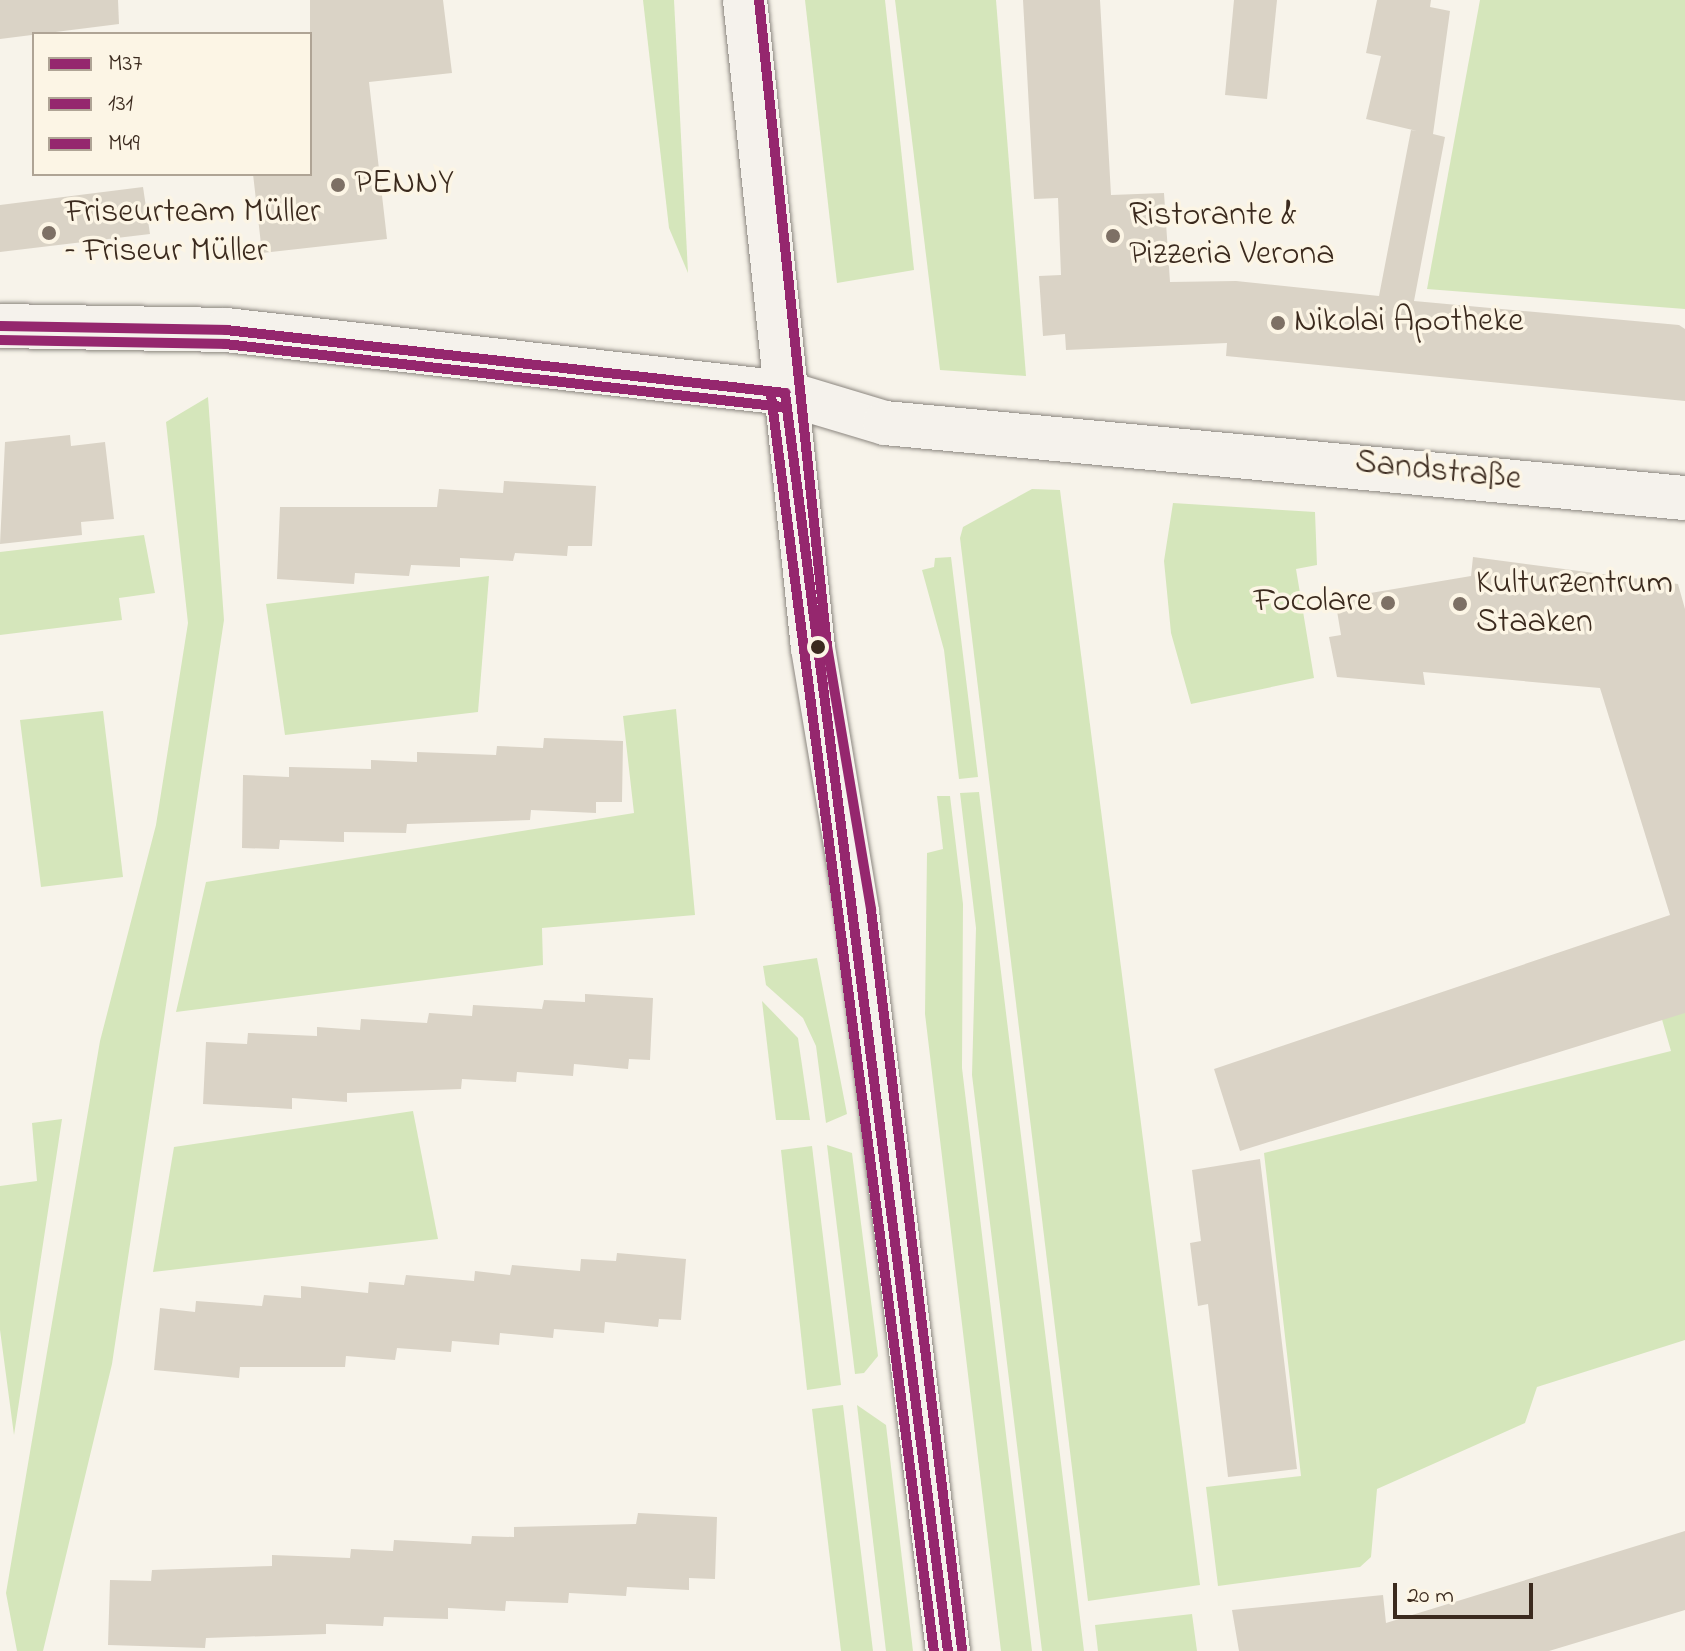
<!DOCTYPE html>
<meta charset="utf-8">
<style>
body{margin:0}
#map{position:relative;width:1685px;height:1651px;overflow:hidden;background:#f7f3ea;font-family:"Indie Flower",sans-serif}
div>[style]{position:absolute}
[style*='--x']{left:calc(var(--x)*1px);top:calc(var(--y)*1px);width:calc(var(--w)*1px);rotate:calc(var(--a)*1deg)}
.green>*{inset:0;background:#d5e6bb}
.building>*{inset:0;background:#dad3c6}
.roads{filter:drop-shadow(0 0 2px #8b867f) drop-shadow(0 0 2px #8b867f)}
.minor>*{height:44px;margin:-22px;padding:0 22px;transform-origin:22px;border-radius:22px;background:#f5f2ec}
.tertiary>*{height:44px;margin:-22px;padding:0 22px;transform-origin:22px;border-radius:22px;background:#f5f2ec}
.primary>*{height:44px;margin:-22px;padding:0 22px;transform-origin:22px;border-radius:22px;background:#f5f2ec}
.bus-1>*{height:10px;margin:-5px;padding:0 5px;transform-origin:5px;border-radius:5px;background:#95276e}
.bus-2>*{height:10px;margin:-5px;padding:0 5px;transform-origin:5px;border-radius:5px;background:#95276e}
.bus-3>*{height:10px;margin:-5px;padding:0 5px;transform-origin:5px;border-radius:5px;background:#95276e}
.dots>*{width:22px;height:22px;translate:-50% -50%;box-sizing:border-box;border:4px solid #fcf5e5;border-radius:50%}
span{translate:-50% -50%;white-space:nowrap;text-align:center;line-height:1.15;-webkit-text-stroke:7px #fcf5e5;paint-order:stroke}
.poi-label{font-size:34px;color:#3b2a1e}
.left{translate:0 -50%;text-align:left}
.right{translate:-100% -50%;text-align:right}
.street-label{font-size:34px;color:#3b2a1e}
.legend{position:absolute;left:32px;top:32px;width:280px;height:144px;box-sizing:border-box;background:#fcf5e5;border:2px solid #afa495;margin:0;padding:10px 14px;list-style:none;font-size:24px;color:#3b2a1e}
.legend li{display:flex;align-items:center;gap:16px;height:40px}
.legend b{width:40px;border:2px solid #afa495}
.scale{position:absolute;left:1393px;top:1583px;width:140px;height:36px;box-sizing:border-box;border:4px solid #3b2a1e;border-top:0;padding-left:10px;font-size:24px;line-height:28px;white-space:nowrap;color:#3b2a1e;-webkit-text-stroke:6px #fcf5e5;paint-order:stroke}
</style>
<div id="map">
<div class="green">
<div style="clip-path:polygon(643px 0,674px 0,688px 273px,669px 228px)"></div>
<div style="clip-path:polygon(805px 0,885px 0,914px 270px,837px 283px)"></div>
<div style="clip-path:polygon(895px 0,996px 0,1026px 376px,940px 370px)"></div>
<div style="clip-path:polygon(1480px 0,1685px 0,1685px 309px,1427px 289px)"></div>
<div style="clip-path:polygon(208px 397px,224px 620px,112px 1364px,43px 1651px,17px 1651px,6px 1593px,100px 1041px,156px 825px,188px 623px,166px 422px)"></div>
<div style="clip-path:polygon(1032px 489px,1060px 490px,1200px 1585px,1088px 1601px,960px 538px,963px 527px)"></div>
<div style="clip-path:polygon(1173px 503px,1315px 512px,1317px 565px,1296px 569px,1314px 678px,1191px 704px,1171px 633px,1164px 561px)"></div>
<div style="clip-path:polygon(144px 535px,155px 593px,119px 598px,122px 620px,0 635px,0 552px)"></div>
<div style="clip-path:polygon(951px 557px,978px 777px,959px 779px,944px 650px,922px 570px,934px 567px,935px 558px)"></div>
<div style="clip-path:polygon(489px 576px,478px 712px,285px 735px,266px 604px)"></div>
<div style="clip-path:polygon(676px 709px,695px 915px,542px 928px,543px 965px,176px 1012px,206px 882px,634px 813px,623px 716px)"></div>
<div style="clip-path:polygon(103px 711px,123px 877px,41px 887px,20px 720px)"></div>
<div style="clip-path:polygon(979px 792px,1084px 1651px,1042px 1651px,972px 1075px,976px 928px,960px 793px)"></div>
<div style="clip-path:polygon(937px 796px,950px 796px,963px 904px,962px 1068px,1032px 1651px,1001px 1651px,925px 1014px,927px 853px,943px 849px)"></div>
<div style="clip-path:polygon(817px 958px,847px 1114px,826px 1123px,816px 1046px,803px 1018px,766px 985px,763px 966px)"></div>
<div style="clip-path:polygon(1685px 986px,1685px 1340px,1537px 1387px,1525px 1423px,1377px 1489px,1371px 1557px,1360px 1567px,1218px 1586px,1206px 1487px,1301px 1476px,1264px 1153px,1671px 1051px,1655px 995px)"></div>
<div style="clip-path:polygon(762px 1001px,798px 1038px,810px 1120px,776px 1120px)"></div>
<div style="clip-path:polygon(413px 1111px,438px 1239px,153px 1272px,174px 1147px)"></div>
<div style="clip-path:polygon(62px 1119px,14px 1435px,0 1330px,0 1186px,37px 1181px,32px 1123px)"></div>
<div style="clip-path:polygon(827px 1145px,852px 1153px,878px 1356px,864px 1373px,855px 1374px)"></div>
<div style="clip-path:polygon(812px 1146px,841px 1385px,807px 1390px,781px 1150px)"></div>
<div style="clip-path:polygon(843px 1405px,873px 1651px,841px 1651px,812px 1409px)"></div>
<div style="clip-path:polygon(857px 1405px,886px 1425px,913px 1651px,886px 1651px)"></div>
<div style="clip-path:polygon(1192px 1614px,1197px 1651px,1098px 1651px,1095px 1625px)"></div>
</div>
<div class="building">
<div style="clip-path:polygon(0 0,118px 0,119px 24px,0 39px)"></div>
<div style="clip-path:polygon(310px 0,443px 0,452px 73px,369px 82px,387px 239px,262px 253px,253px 174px,310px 174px)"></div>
<div style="clip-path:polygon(1023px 0,1100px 0,1111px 195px,1164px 193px,1170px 282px,1236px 281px,1379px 296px,1411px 130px,1417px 131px,1366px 119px,1381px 56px,1366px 53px,1377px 0,1431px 0,1430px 7px,1450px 11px,1433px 134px,1445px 137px,1414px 301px,1679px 325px,1685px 329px,1685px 401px,1226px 356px,1227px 343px,1066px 350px,1065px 334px,1043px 336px,1039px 276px,1061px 275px,1058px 198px,1034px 199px)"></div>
<div style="clip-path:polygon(1234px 0,1277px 0,1267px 99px,1225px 95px)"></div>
<div style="clip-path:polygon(143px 187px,150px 234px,0 252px,0 205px)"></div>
<div style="clip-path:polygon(70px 435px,71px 446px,105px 442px,114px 519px,81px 522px,82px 535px,0 544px,5px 442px)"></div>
<div style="clip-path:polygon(504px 481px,596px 486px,592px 546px,568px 546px,567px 556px,515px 553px,513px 561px,460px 558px,460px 567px,411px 565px,409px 576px,355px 573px,354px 584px,277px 579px,280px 507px,437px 507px,439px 489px,503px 493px)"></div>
<div style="clip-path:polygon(1473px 557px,1678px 584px,1685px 609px,1685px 1013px,1240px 1151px,1214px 1069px,1670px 915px,1600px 688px,1423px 672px,1425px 685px,1337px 677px,1329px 637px,1341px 635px,1335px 599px,1471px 576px)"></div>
<div style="clip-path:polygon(544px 738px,623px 741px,622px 802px,596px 802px,596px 813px,531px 810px,530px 820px,407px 824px,406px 833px,344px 832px,344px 842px,280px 840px,279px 849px,242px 848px,243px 775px,289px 777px,289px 767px,371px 769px,371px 760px,417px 762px,417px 752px,496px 755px,497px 746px,543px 748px)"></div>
<div style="clip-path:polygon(585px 994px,653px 998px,650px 1060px,629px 1059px,628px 1069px,574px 1064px,573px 1076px,517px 1072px,516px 1082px,462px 1079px,461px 1089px,347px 1093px,347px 1102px,292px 1098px,292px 1109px,203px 1104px,206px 1042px,247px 1044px,248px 1033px,317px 1036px,317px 1027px,360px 1030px,361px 1019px,427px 1023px,429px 1013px,472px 1016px,473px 1005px,542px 1009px,544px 1000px,585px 1002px)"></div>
<div style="clip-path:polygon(1260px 1159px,1297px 1469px,1228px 1477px,1208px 1304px,1198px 1306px,1190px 1243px,1201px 1241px,1192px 1170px)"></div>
<div style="clip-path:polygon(617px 1253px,686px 1259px,681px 1320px,659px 1319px,658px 1327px,605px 1322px,604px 1333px,554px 1329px,553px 1338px,500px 1333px,499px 1345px,452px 1341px,451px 1352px,397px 1348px,395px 1360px,346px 1356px,345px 1367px,240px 1367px,239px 1378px,154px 1370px,160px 1308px,195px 1312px,196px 1301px,262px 1306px,264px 1295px,301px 1298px,301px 1286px,368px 1293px,369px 1282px,404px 1285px,406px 1275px,474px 1281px,475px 1271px,510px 1275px,512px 1265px,580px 1271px,581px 1259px,616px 1261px)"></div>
<div style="clip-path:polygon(638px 1513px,717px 1517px,715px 1579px,689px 1578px,689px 1590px,627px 1587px,626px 1596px,569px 1593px,568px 1603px,506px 1601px,505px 1611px,448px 1608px,448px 1619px,384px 1617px,383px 1626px,326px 1624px,326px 1634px,206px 1638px,205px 1648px,108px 1645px,110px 1580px,151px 1581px,152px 1570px,272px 1566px,272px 1555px,350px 1558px,351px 1549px,393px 1551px,394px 1540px,471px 1544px,472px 1536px,514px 1537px,514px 1527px,636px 1524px)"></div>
<div style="clip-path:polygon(1685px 1531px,1685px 1610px,1549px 1651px,1239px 1651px,1232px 1610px,1383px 1595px,1386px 1623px)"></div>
</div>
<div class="roads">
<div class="minor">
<div style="--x:785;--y:393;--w:104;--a:16.7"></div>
<div style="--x:885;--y:423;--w:804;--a:5.36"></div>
</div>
<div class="tertiary">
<div style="--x:0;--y:326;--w:226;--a:1"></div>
<div style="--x:226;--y:330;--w:563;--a:6.43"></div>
</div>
<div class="primary">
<div style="--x:745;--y:0;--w:652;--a:84.01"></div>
<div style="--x:813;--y:648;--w:268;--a:80.5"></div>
<div style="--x:857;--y:912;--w:745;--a:82.98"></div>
</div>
</div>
<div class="bus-1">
<div style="--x:0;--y:326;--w:226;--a:1"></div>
<div style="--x:226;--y:330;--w:563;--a:6.43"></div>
<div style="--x:785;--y:393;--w:1269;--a:82.62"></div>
</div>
<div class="bus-2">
<div style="--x:0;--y:340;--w:225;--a:1"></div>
<div style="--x:225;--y:344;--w:562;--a:6.44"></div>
<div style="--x:771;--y:395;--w:1267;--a:82.61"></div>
</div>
<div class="bus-3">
<div style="--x:759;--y:0;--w:650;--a:83.99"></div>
<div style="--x:827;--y:646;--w:268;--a:80.5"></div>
<div style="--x:871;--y:910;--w:745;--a:82.98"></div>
</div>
<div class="dots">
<div style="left:338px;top:185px;background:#7d7065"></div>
<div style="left:49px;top:233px;background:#7d7065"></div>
<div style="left:1113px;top:236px;background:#7d7065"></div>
<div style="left:1278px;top:323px;background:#7d7065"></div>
<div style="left:1388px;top:603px;background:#7d7065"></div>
<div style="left:1460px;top:604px;background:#7d7065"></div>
<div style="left:818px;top:647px;background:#3b2a1e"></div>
</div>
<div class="poi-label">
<span class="left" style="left:354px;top:185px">PENNY</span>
<span class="left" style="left:65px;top:233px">Friseurteam Müller<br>– Friseur Müller</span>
<span class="left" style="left:1129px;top:236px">Ristorante &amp;<br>Pizzeria Verona</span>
<span class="left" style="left:1294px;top:323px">Nikolai Apotheke</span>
<span class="left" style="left:1476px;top:604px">Kulturzentrum<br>Staaken</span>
<span class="right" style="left:1372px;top:603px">Focolare</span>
</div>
<div class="street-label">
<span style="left:1438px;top:472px;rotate:6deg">Sandstraße</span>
</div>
<ul class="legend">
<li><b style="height:10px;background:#95276e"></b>M37</li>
<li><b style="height:10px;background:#95276e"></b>131</li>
<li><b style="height:10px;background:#95276e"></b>M49</li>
</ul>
<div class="scale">20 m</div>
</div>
